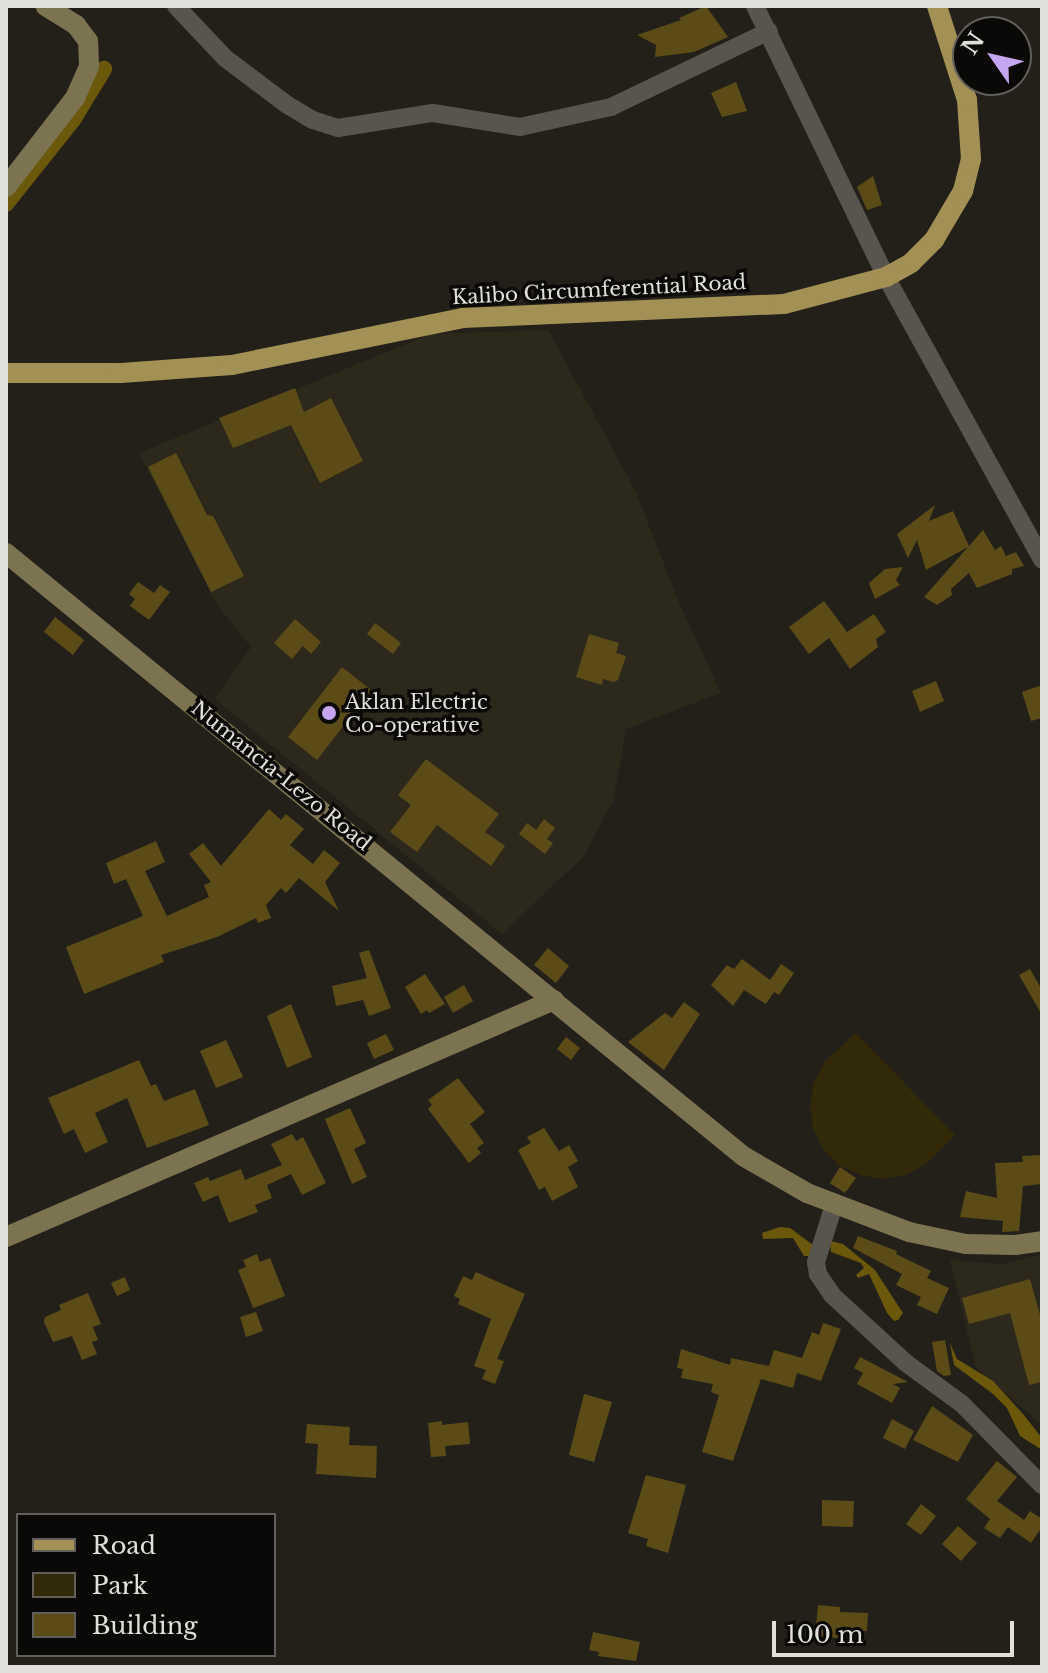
<!DOCTYPE html>
<style>
body{margin:0}
#map{position:relative;width:1048px;height:1673px;overflow:hidden;background:#222019;font-family:"Libre Baskerville",serif}
div>[style]{position:absolute}
[style*='--x']{left:calc(var(--x)*1px);top:calc(var(--y)*1px);width:calc(var(--w)*1px);rotate:calc(var(--a)*1deg)}
.built>*{inset:0;background:#2c281b}
.green>*{inset:0;background:#322909}
.water>*{inset:0;background:#6c580a}
.canal>*{height:16px;margin:-8px;padding:0 8px;transform-origin:8px;border-radius:8px;background:#6c580a}
.building>*{inset:0;background:#5b4c17}
.street>*{height:18px;margin:-9px;padding:0 9px;transform-origin:9px;border-radius:9px;background:#57554d}
.secondary>*{height:20px;margin:-10px;padding:0 10px;transform-origin:10px;border-radius:10px;background:#7c7351}
.primary>*{height:20px;margin:-10px;padding:0 10px;transform-origin:10px;border-radius:10px;background:#a29054}
.dots>*{width:22px;height:22px;translate:-50% -50%;box-sizing:border-box;border:4px solid #0a0907;border-radius:50%}
span{translate:-50% -50%;white-space:nowrap;text-align:center;line-height:1.15;-webkit-text-stroke:7px #0a0907;paint-order:stroke}
.street-label{font-size:20px;color:#e0dfda}
.poi-label{font-size:20px;color:#e0dfda}
.left{translate:0 -50%;text-align:left}
.frame{position:absolute;inset:0;border:8px solid #e0dfda;pointer-events:none}
.legend{position:absolute;left:16px;top:1513px;width:260px;height:144px;box-sizing:border-box;background:#0a0907;border:2px solid #605f5b;margin:0;padding:10px 14px;list-style:none;font-size:24px;color:#e0dfda}
.legend li{display:flex;align-items:center;gap:16px;height:40px}
.legend b{width:40px;border:2px solid #605f5b}
.north{position:absolute;left:952px;top:16px;width:80px;height:80px;box-sizing:border-box;background:#0a0907;border:2px solid #605f5b;border-radius:50%;rotate:304deg;font-size:22px;font-weight:700;line-height:32px;text-align:center;color:#e0dfda}
.north::after{content:'';display:block;margin:auto;width:28px;height:36px;background:#c5a6f0;clip-path:polygon(50% 0,100% 100%,50% 72%,0 100%)}
.scale{position:absolute;left:772px;top:1621px;width:242px;height:36px;box-sizing:border-box;border:4px solid #e0dfda;border-top:0;padding-left:10px;font-size:24px;line-height:28px;white-space:nowrap;color:#e0dfda;-webkit-text-stroke:6px #0a0907;paint-order:stroke}
</style>
<div id="map">
<div class="built">
<div style="clip-path:polygon(548px 330px,635px 490px,680px 605px,721px 693px,626px 729px,613px 801px,584px 856px,502px 934px,215px 699px,251px 647px,217px 605px,139px 453px,431px 334px)"></div>
<div style="clip-path:polygon(1042px 1254px,1042px 1425px,976px 1368px,950px 1260px,1003px 1264px)"></div>
</div>
<div class="green">
<div style="clip-path:polygon(856px 1033px,955px 1135px,925px 1165px,905px 1175px,882px 1179px,860px 1175px,839px 1165px,823px 1149px,813px 1128px,810px 1105px,814px 1083px,825px 1061px)"></div>
</div>
<div class="water">
<div style="clip-path:polygon(780px 1227px,790px 1228px,813px 1245px,811px 1256px,804px 1256px,793px 1238px,763px 1239px,762px 1233px)"></div>
<div style="clip-path:polygon(830px 1241px,843px 1244px,875px 1270px,903px 1313px,898px 1320px,894px 1321px,887px 1313px,869px 1274px,858px 1278px,856px 1275px,864px 1268px,861px 1263px,831px 1252px)"></div>
<div style="clip-path:polygon(950px 1343px,957px 1359px,993px 1381px,1023px 1414px,1042px 1438px,1042px 1450px,1020px 1436px,1007px 1408px,993px 1394px,954px 1365px)"></div>
</div>
<div class="canal">
<div style="--x:6;--y:204;--w:107;--a:-51.4"></div>
<div style="--x:73;--y:120;--w:60;--a:-58.7"></div>
</div>
<div class="building">
<div style="clip-path:polygon(706px 6px,728px 37px,694px 52px,655px 57px,656px 45px,637px 35px,681px 20px,679px 18px)"></div>
<div style="clip-path:polygon(736px 82px,747px 111px,722px 117px,711px 93px)"></div>
<div style="clip-path:polygon(873px 176px,882px 205px,867px 210px,857px 187px)"></div>
<div style="clip-path:polygon(295px 388px,304px 412px,331px 398px,363px 461px,320px 483px,291px 425px,233px 448px,219px 418px)"></div>
<div style="clip-path:polygon(176px 453px,207px 515px,213px 516px,244px 576px,211px 592px,148px 467px)"></div>
<div style="clip-path:polygon(935px 505px,929px 521px,953px 511px,969px 546px,983px 530px,995px 550px,1001px 546px,1006px 556px,1016px 552px,1024px 566px,1012px 569px,1012px 574px,977px 588px,969px 573px,951px 589px,952px 595px,937px 605px,924px 597px,968px 547px,926px 570px,917px 540px,908px 558px,897px 534px)"></div>
<div style="clip-path:polygon(903px 567px,896px 580px,900px 585px,875px 599px,869px 583px,885px 569px)"></div>
<div style="clip-path:polygon(138px 582px,154px 593px,160px 585px,170px 592px,149px 620px,130px 606px,135px 599px,129px 594px)"></div>
<div style="clip-path:polygon(824px 601px,847px 632px,874px 614px,886px 632px,876px 639px,878px 647px,850px 669px,829px 638px,809px 654px,789px 627px)"></div>
<div style="clip-path:polygon(55px 617px,84px 640px,73px 655px,44px 632px)"></div>
<div style="clip-path:polygon(295px 619px,321px 642px,311px 654px,303px 646px,292px 659px,274px 643px)"></div>
<div style="clip-path:polygon(375px 623px,401px 643px,393px 654px,367px 634px)"></div>
<div style="clip-path:polygon(589px 634px,619px 643px,616px 653px,626px 656px,618px 680px,614px 682px,603px 679px,602px 685px,576px 677px)"></div>
<div style="clip-path:polygon(342px 667px,371px 690px,317px 760px,288px 737px)"></div>
<div style="clip-path:polygon(936px 681px,944px 701px,920px 712px,912px 691px)"></div>
<div style="clip-path:polygon(1042px 685px,1042px 718px,1031px 721px,1022px 692px)"></div>
<div style="clip-path:polygon(426px 759px,499px 814px,485px 832px,505px 846px,491px 866px,437px 825px,417px 852px,390px 832px,411px 805px,398px 795px)"></div>
<div style="clip-path:polygon(269px 809px,281px 820px,286px 814px,304px 829px,290px 845px,313px 864px,324px 850px,340px 863px,325px 882px,339px 911px,299px 878px,286px 893px,281px 888px,266px 905px,271px 918px,258px 923px,256px 918px,217px 937px,161px 955px,164px 962px,84px 994px,66px 947px,143px 916px,126px 879px,114px 884px,106px 863px,156px 841px,165px 862px,145px 871px,167px 916px,209px 897px,204px 885px,211px 882px,189px 854px,203px 843px,221px 866px)"></div>
<div style="clip-path:polygon(544px 819px,555px 828px,547px 839px,553px 843px,545px 854px,519px 834px,527px 823px,536px 830px)"></div>
<div style="clip-path:polygon(548px 948px,569px 966px,556px 983px,534px 965px)"></div>
<div style="clip-path:polygon(369px 950px,391px 1008px,369px 1016px,363px 1000px,336px 1006px,332px 986px,367px 978px,359px 953px)"></div>
<div style="clip-path:polygon(742px 959px,770px 980px,781px 964px,794px 973px,779px 995px,774px 992px,766px 1004px,744px 990px,733px 1006px,711px 985px,727px 965px,734px 969px)"></div>
<div style="clip-path:polygon(1030px 969px,1042px 990px,1042px 1015px,1019px 975px)"></div>
<div style="clip-path:polygon(425px 974px,445px 1004px,429px 1013px,427px 1010px,421px 1014px,405px 987px)"></div>
<div style="clip-path:polygon(464px 985px,473px 1001px,453px 1013px,444px 997px)"></div>
<div style="clip-path:polygon(684px 1002px,700px 1014px,664px 1070px,628px 1042px,665px 1013px,672px 1018px)"></div>
<div style="clip-path:polygon(291px 1004px,312px 1057px,287px 1068px,267px 1016px)"></div>
<div style="clip-path:polygon(386px 1034px,394px 1050px,374px 1059px,367px 1043px)"></div>
<div style="clip-path:polygon(566px 1037px,580px 1048px,571px 1060px,557px 1049px)"></div>
<div style="clip-path:polygon(226px 1040px,243px 1077px,216px 1088px,200px 1051px)"></div>
<div style="clip-path:polygon(139px 1060px,151px 1086px,156px 1084px,164px 1101px,195px 1089px,209px 1125px,147px 1148px,127px 1098px,95px 1113px,108px 1142px,85px 1153px,74px 1129px,64px 1134px,48px 1098px)"></div>
<div style="clip-path:polygon(458px 1078px,485px 1112px,470px 1124px,484px 1143px,477px 1148px,481px 1153px,469px 1163px,428px 1109px,432px 1105px,428px 1100px)"></div>
<div style="clip-path:polygon(350px 1108px,366px 1143px,354px 1149px,367px 1177px,352px 1184px,325px 1119px)"></div>
<div style="clip-path:polygon(544px 1128px,559px 1151px,569px 1145px,578px 1161px,568px 1167px,578px 1187px,552px 1201px,545px 1187px,539px 1190px,518px 1150px,531px 1143px,527px 1137px)"></div>
<div style="clip-path:polygon(292px 1134px,296px 1141px,303px 1137px,326px 1183px,302px 1195px,291px 1174px,267px 1185px,272px 1198px,255px 1205px,258px 1212px,229px 1223px,218px 1195px,203px 1202px,194px 1183px,208px 1177px,210px 1181px,241px 1169px,245px 1180px,282px 1165px,271px 1144px)"></div>
<div style="clip-path:polygon(1042px 1155px,1042px 1184px,1023px 1186px,1019px 1231px,1002px 1232px,1003px 1221px,960px 1217px,966px 1191px,997px 1198px,995px 1163px,1023px 1162px,1022px 1156px)"></div>
<div style="clip-path:polygon(840px 1167px,856px 1178px,845px 1193px,830px 1183px)"></div>
<div style="clip-path:polygon(858px 1236px,897px 1251px,896px 1254px,931px 1271px,927px 1278px,949px 1288px,937px 1314px,917px 1305px,921px 1297px,896px 1285px,902px 1274px,853px 1248px)"></div>
<div style="clip-path:polygon(257px 1254px,260px 1262px,270px 1258px,285px 1296px,253px 1308px,238px 1270px,246px 1267px,243px 1260px)"></div>
<div style="clip-path:polygon(476px 1272px,525px 1294px,497px 1359px,504px 1361px,495px 1384px,482px 1379px,486px 1370px,474px 1366px,491px 1319px,458px 1304px,460px 1299px,454px 1296px,463px 1276px,472px 1280px)"></div>
<div style="clip-path:polygon(125px 1277px,130px 1290px,117px 1296px,111px 1283px)"></div>
<div style="clip-path:polygon(1030px 1279px,1042px 1322px,1042px 1382px,1029px 1385px,1010px 1313px,969px 1324px,962px 1298px)"></div>
<div style="clip-path:polygon(88px 1293px,101px 1324px,93px 1327px,98px 1340px,92px 1342px,97px 1354px,82px 1360px,72px 1336px,53px 1342px,44px 1322px,45px 1317px,61px 1310px,59px 1305px)"></div>
<div style="clip-path:polygon(256px 1312px,263px 1331px,246px 1337px,240px 1317px)"></div>
<div style="clip-path:polygon(823px 1323px,841px 1329px,821px 1381px,797px 1373px,793px 1388px,761px 1379px,733px 1461px,702px 1452px,719px 1395px,711px 1392px,713px 1384px,681px 1378px,683px 1369px,677px 1368px,681px 1349px,730px 1365px,731px 1358px,769px 1366px,774px 1350px,802px 1358px,812px 1332px,819px 1335px)"></div>
<div style="clip-path:polygon(945px 1340px,951px 1375px,944px 1376px,937px 1371px,932px 1342px)"></div>
<div style="clip-path:polygon(860px 1357px,908px 1382px,893px 1384px,900px 1388px,892px 1403px,857px 1384px,863px 1373px,854px 1368px)"></div>
<div style="clip-path:polygon(584px 1394px,612px 1402px,594px 1462px,569px 1455px)"></div>
<div style="clip-path:polygon(932px 1406px,973px 1435px,958px 1462px,913px 1440px)"></div>
<div style="clip-path:polygon(892px 1419px,914px 1431px,905px 1449px,883px 1438px)"></div>
<div style="clip-path:polygon(442px 1421px,442px 1425px,468px 1422px,470px 1444px,445px 1446px,446px 1456px,431px 1457px,428px 1423px)"></div>
<div style="clip-path:polygon(307px 1424px,350px 1427px,349px 1445px,377px 1446px,376px 1478px,316px 1474px,318px 1444px,305px 1443px)"></div>
<div style="clip-path:polygon(997px 1461px,1017px 1477px,997px 1501px,1024px 1520px,1030px 1511px,1042px 1519px,1042px 1527px,1031px 1543px,1008px 1527px,1000px 1538px,984px 1528px,990px 1519px,966px 1499px)"></div>
<div style="clip-path:polygon(646px 1475px,686px 1485px,668px 1553px,646px 1546px,648px 1539px,628px 1533px)"></div>
<div style="clip-path:polygon(822px 1500px,854px 1501px,853px 1527px,822px 1526px)"></div>
<div style="clip-path:polygon(921px 1504px,936px 1516px,921px 1535px,906px 1524px)"></div>
<div style="clip-path:polygon(958px 1526px,977px 1543px,961px 1561px,942px 1544px)"></div>
<div style="clip-path:polygon(818px 1605px,840px 1607px,840px 1612px,868px 1613px,867px 1631px,838px 1630px,838px 1638px,815px 1636px)"></div>
<div style="clip-path:polygon(593px 1632px,640px 1642px,636px 1661px,598px 1656px,599px 1652px,589px 1650px)"></div>
</div>
<div class="street">
<div style="--x:176;--y:6;--w:71;--a:46.7"></div>
<div style="--x:225;--y:58;--w:76;--a:37"></div>
<div style="--x:286;--y:104;--w:31;--a:31"></div>
<div style="--x:313;--y:120;--w:26;--a:18"></div>
<div style="--x:338;--y:128;--w:96;--a:-9"></div>
<div style="--x:433;--y:113;--w:88;--a:9.1"></div>
<div style="--x:520;--y:127;--w:93;--a:-12.4"></div>
<div style="--x:611;--y:107;--w:175;--a:-25.7"></div>
<div style="--x:755;--y:6;--w:301;--a:64.2"></div>
<div style="--x:886;--y:277;--w:323;--a:61.1"></div>
<div style="--x:834;--y:1205;--w:60;--a:107.5"></div>
<div style="--x:816;--y:1262;--w:12;--a:81"></div>
<div style="--x:818;--y:1274;--w:25;--a:56"></div>
<div style="--x:832;--y:1295;--w:100;--a:42.6"></div>
<div style="--x:906;--y:1363;--w:69;--a:36.2"></div>
<div style="--x:962;--y:1404;--w:114;--a:45.4"></div>
</div>
<div class="secondary">
<div style="--x:6;--y:187;--w:113;--a:-52.2"></div>
<div style="--x:75;--y:98;--w:35;--a:-66"></div>
<div style="--x:89;--y:66;--w:25;--a:-92"></div>
<div style="--x:88;--y:41;--w:20;--a:-127"></div>
<div style="--x:76;--y:25;--w:36;--a:-148"></div>
<div style="--x:6;--y:553;--w:952;--a:39.29"></div>
<div style="--x:743;--y:1156;--w:74;--a:30"></div>
<div style="--x:807;--y:1193;--w:109;--a:20.9"></div>
<div style="--x:909;--y:1232;--w:58;--a:11.9"></div>
<div style="--x:966;--y:1244;--w:49;--a:1.2"></div>
<div style="--x:1015;--y:1245;--w:27;--a:-8"></div>
<div style="--x:6;--y:1237;--w:597;--a:-23.39"></div>
</div>
<div class="primary">
<div style="--x:6;--y:373;--w:115;--a:0"></div>
<div style="--x:121;--y:373;--w:111;--a:-4.1"></div>
<div style="--x:232;--y:365;--w:235;--a:-11.5"></div>
<div style="--x:462;--y:318;--w:322;--a:-2.5"></div>
<div style="--x:784;--y:304;--w:106;--a:-14.8"></div>
<div style="--x:886;--y:277;--w:29;--a:-29"></div>
<div style="--x:911;--y:263;--w:33;--a:-45"></div>
<div style="--x:934;--y:240;--w:57;--a:-59.4"></div>
<div style="--x:963;--y:191;--w:33;--a:-76"></div>
<div style="--x:971;--y:159;--w:59;--a:-93.9"></div>
<div style="--x:967;--y:100;--w:99;--a:-107.7"></div>
</div>
<div class="dots">
<div style="left:329px;top:713px;background:#c5a6f0"></div>
</div>
<div class="street-label">
<span style="left:599px;top:290px;rotate:-3deg">Kalibo Circumferential Road</span>
<span style="left:281px;top:776px;rotate:39deg">Numancia-Lezo Road</span>
</div>
<div class="poi-label">
<span class="left" style="left:345px;top:714px">Aklan Electric<br>Co-operative</span>
</div>
<div class="frame"></div>
<ul class="legend">
<li><b style="height:10px;background:#a29054"></b>Road</li>
<li><b style="height:22px;background:#322909"></b>Park</li>
<li><b style="height:22px;background:#5b4c17"></b>Building</li>
</ul>
<div class="north">N</div>
<div class="scale">100 m</div>
</div>
